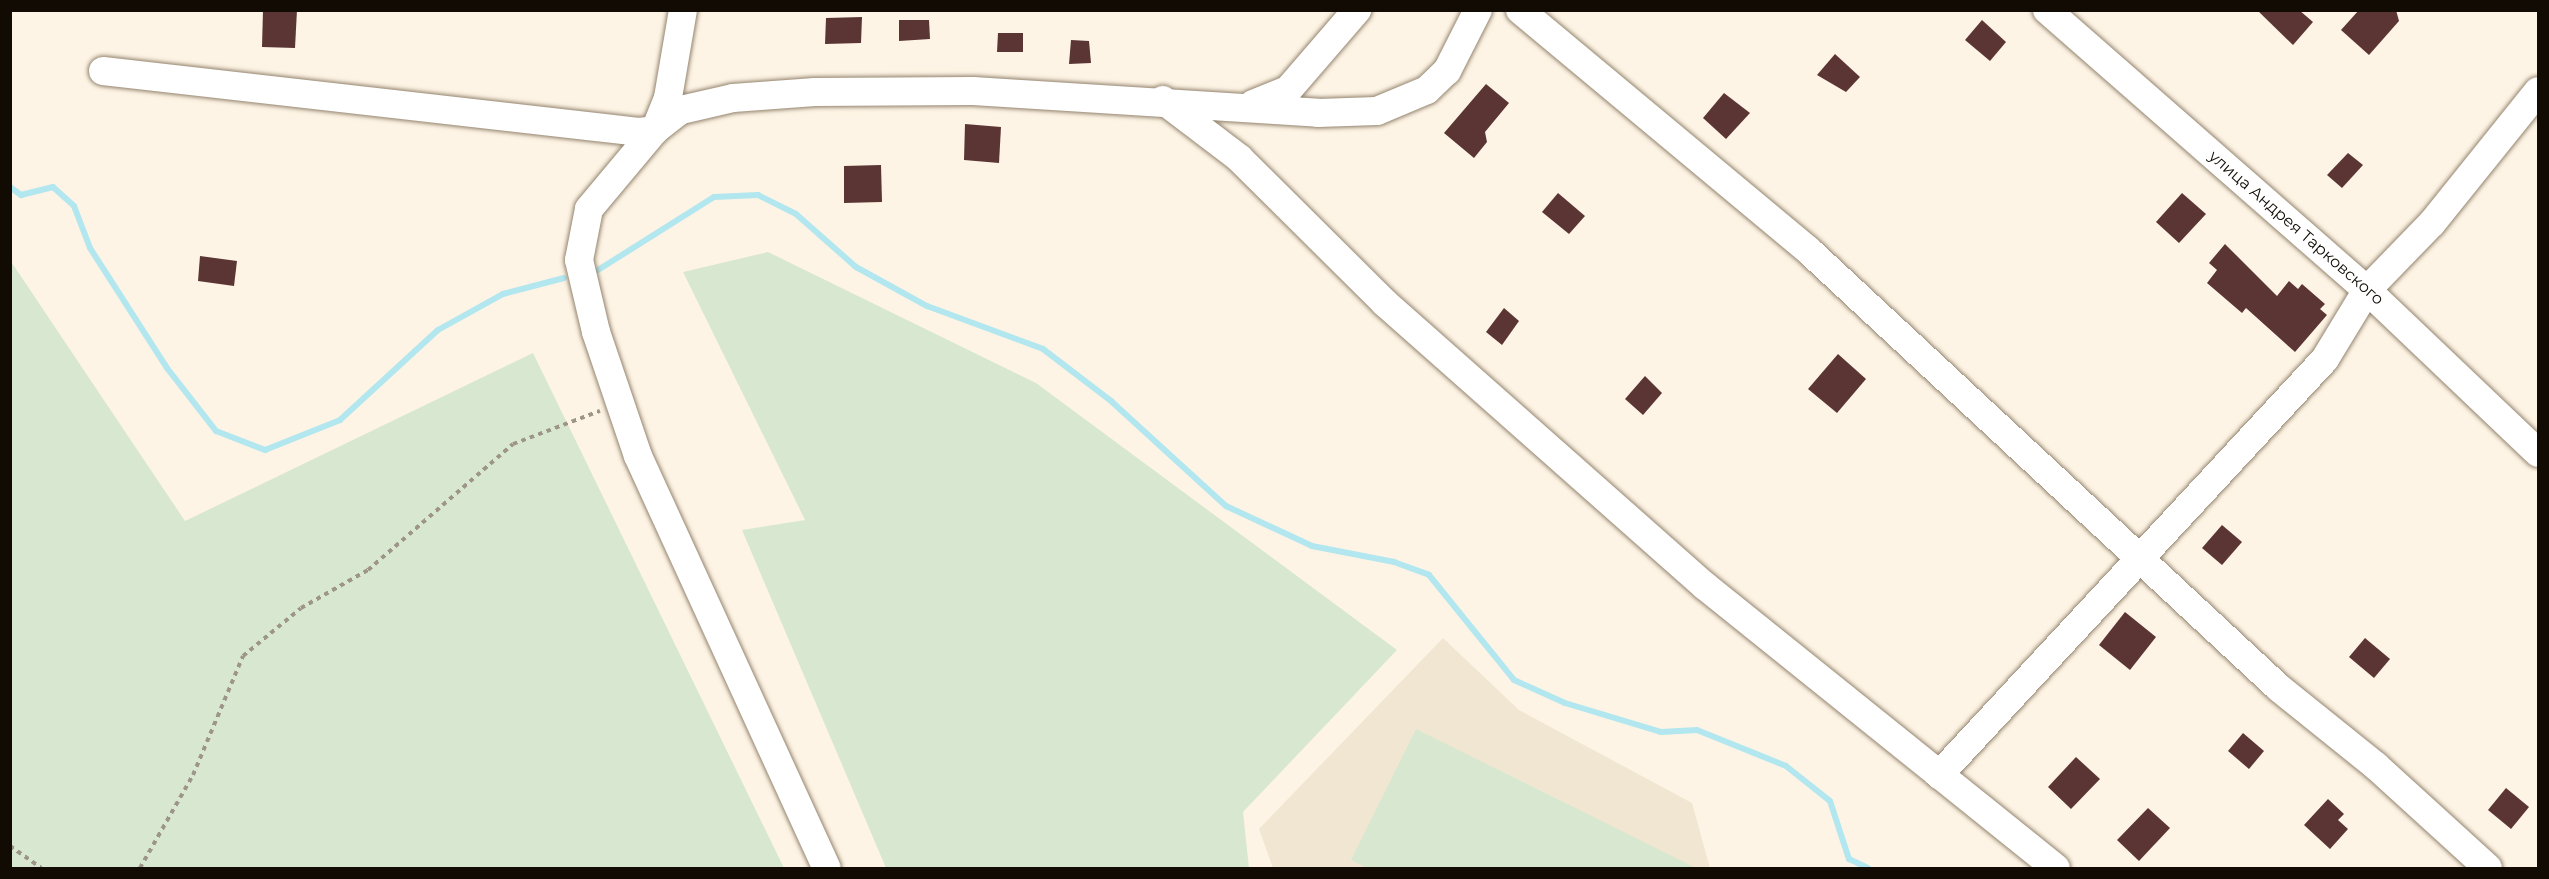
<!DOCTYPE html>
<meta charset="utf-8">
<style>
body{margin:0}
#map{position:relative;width:2549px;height:879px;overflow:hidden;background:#fef4e5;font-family:Montserrat,sans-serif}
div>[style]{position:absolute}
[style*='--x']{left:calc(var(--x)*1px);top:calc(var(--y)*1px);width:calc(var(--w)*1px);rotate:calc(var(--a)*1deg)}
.education>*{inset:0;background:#f0e6d1}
.green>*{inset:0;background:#d8e8d0}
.stream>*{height:6px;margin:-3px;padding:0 3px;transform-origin:3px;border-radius:3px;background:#b3e7ef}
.building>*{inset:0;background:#5a3534}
.path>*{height:4px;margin-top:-2px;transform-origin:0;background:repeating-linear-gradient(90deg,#9e958a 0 4.5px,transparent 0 9px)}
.roads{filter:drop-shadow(0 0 2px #93846e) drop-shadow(0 0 2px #93846e)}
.minor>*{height:28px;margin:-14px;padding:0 14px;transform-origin:14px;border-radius:14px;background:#fff}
span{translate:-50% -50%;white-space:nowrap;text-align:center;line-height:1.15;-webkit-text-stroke:6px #fff;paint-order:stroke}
.street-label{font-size:16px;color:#110b04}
.frame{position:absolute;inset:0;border:12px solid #110b04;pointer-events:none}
</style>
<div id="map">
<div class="education">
<div style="clip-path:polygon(1443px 638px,1519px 710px,1692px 803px,1710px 868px,1273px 868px,1259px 829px)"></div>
</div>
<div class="green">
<div style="clip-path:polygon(768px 252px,1036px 383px,1397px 650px,1243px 812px,1249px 868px,886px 868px,742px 530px,805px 520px,683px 272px)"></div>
<div style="clip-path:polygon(10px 260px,185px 521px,533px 353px,784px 868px,11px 868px)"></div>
<div style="clip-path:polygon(1416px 729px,1696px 868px,1367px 868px,1351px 860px)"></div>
</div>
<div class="stream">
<div style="--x:10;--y:187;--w:14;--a:36"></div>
<div style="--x:21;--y:195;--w:33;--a:-14"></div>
<div style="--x:53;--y:187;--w:28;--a:42"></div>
<div style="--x:74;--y:206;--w:45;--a:69.1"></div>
<div style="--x:90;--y:248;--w:143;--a:57.3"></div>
<div style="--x:167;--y:368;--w:80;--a:52.1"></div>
<div style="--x:216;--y:431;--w:53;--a:21.2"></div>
<div style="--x:265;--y:450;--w:81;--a:-21.8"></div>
<div style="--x:340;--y:420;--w:133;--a:-42.6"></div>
<div style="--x:438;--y:330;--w:74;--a:-29"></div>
<div style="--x:503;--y:294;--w:63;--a:-14.7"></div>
<div style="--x:598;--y:270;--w:137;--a:-32.2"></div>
<div style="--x:714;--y:197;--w:44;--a:-2.6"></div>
<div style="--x:758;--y:195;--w:42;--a:26.6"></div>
<div style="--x:796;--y:214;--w:80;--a:41.5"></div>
<div style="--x:856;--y:267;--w:81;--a:28.8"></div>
<div style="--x:927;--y:306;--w:124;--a:20.3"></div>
<div style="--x:1043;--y:349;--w:86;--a:37.4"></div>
<div style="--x:1111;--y:401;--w:156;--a:42.4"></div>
<div style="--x:1226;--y:506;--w:95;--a:24.9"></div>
<div style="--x:1312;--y:546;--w:84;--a:11"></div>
<div style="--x:1394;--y:562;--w:37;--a:20"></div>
<div style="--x:1429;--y:575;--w:135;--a:51"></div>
<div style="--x:1514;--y:680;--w:56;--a:24.3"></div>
<div style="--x:1565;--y:703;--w:100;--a:16.8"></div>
<div style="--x:1661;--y:732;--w:36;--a:-3"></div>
<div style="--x:1697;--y:730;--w:96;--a:22"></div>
<div style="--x:1786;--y:766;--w:56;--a:38.5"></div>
<div style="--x:1830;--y:801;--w:61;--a:71.9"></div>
<div style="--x:1849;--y:859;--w:21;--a:25"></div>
</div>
<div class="building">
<div style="clip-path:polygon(263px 10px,297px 10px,295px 48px,262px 47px)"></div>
<div style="clip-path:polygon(2257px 10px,2299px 10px,2313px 22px,2293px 45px)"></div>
<div style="clip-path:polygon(2359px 10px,2396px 10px,2399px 21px,2369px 55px,2341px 30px)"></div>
<div style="clip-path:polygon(862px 17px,861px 43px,825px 44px,826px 18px)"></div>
<div style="clip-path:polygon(899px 20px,929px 20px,930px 39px,899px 41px)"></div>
<div style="clip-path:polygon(1982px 20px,2006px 42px,1990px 61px,1965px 40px)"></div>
<div style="clip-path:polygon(998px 33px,1023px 33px,1023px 52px,997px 52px)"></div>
<div style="clip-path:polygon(1071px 40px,1089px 41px,1091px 63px,1069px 64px)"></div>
<div style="clip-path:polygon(1835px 54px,1860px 77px,1846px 92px,1817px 75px)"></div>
<div style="clip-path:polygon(1486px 84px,1509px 103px,1485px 132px,1487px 142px,1474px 158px,1444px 133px)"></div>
<div style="clip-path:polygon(1724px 93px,1750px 113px,1726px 139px,1703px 118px)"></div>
<div style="clip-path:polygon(965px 124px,1001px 127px,999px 163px,964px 160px)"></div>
<div style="clip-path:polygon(2348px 153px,2363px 165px,2342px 188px,2327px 175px)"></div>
<div style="clip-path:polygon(881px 165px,882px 202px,844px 203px,844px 166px)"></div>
<div style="clip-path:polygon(1558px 193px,1585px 216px,1569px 234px,1542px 212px)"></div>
<div style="clip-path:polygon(2182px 193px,2206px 214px,2179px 243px,2156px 222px)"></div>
<div style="clip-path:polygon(2225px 244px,2277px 296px,2289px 281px,2298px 289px,2302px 284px,2325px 304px,2320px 309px,2327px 315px,2295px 352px,2246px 308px,2242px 313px,2207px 283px,2217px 270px,2209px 263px)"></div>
<div style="clip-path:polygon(200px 256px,237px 261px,234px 286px,198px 281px)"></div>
<div style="clip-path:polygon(1504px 308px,1519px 321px,1502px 345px,1486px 332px)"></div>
<div style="clip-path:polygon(1838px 354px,1866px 379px,1837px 413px,1808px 389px)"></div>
<div style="clip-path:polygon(1645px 376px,1662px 393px,1643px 415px,1625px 399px)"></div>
<div style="clip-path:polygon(2222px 525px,2242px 542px,2222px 565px,2202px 548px)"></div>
<div style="clip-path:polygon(2125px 612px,2156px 637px,2130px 670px,2099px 645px)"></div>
<div style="clip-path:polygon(2365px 638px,2390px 659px,2374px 678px,2349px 657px)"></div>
<div style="clip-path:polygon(2243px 733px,2264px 751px,2249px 769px,2228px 751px)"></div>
<div style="clip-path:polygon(2076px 757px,2100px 779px,2071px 809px,2048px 787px)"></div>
<div style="clip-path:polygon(2506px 788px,2529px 807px,2511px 829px,2488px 810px)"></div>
<div style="clip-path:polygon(2328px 799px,2344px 814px,2338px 820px,2348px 829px,2330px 849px,2304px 825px)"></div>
<div style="clip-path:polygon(2148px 808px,2170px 828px,2139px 861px,2117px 840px)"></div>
</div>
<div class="path">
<div style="--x:10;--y:846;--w:38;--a:35"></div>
<div style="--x:140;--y:868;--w:107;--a:-60.3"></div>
<div style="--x:193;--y:775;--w:129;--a:-67.2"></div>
<div style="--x:243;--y:656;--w:75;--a:-39.6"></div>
<div style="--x:301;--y:608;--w:77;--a:-29.6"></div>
<div style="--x:368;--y:570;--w:192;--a:-41"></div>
<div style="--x:513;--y:444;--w:93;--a:-20.8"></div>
</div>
<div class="roads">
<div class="minor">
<div style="--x:683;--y:10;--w:89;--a:99.7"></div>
<div style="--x:668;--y:98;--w:35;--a:112"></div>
<div style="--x:655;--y:130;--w:103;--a:129.9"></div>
<div style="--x:589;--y:209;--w:52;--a:101.1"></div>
<div style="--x:579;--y:260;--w:74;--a:76.7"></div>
<div style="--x:596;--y:332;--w:131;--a:71.3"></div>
<div style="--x:638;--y:456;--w:453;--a:65.4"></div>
<div style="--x:1520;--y:10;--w:375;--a:39.8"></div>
<div style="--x:1808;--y:250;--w:643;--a:42.92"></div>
<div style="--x:2279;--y:688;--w:124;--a:38.8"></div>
<div style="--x:2376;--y:766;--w:151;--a:42.3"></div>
<div style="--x:2047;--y:10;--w:425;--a:41.2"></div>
<div style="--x:2367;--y:290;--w:236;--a:43.6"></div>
<div style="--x:103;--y:71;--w:539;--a:6.49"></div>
<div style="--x:639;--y:132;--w:16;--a:-7"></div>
<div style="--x:655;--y:130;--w:33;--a:-38"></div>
<div style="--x:681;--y:110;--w:53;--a:-13"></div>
<div style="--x:733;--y:98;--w:82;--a:-4.2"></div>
<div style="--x:815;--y:92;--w:158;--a:-0.4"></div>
<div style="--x:973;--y:91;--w:346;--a:3.6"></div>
<div style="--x:1318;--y:113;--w:59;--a:-1.9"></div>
<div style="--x:1377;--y:111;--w:54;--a:-22.8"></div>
<div style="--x:1427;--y:90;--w:28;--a:-44"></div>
<div style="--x:1447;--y:71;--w:68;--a:-63.1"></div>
<div style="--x:1163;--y:100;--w:96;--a:37.3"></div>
<div style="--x:1239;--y:158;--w:206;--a:44.8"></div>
<div style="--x:1385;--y:303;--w:427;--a:41.5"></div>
<div style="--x:1705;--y:586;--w:450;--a:38.8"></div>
<div style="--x:1253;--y:104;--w:38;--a:-22"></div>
<div style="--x:1288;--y:90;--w:106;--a:-49.2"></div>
<div style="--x:1939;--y:775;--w:567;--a:-47.14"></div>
<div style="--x:2325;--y:359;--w:81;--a:-58.7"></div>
<div style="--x:2367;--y:290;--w:93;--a:-45.9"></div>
<div style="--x:2432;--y:223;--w:169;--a:-51.2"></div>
</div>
</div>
<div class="street-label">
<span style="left:2296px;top:228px;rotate:41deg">улица Андрея Тарковского</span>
</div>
<div class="frame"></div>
</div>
